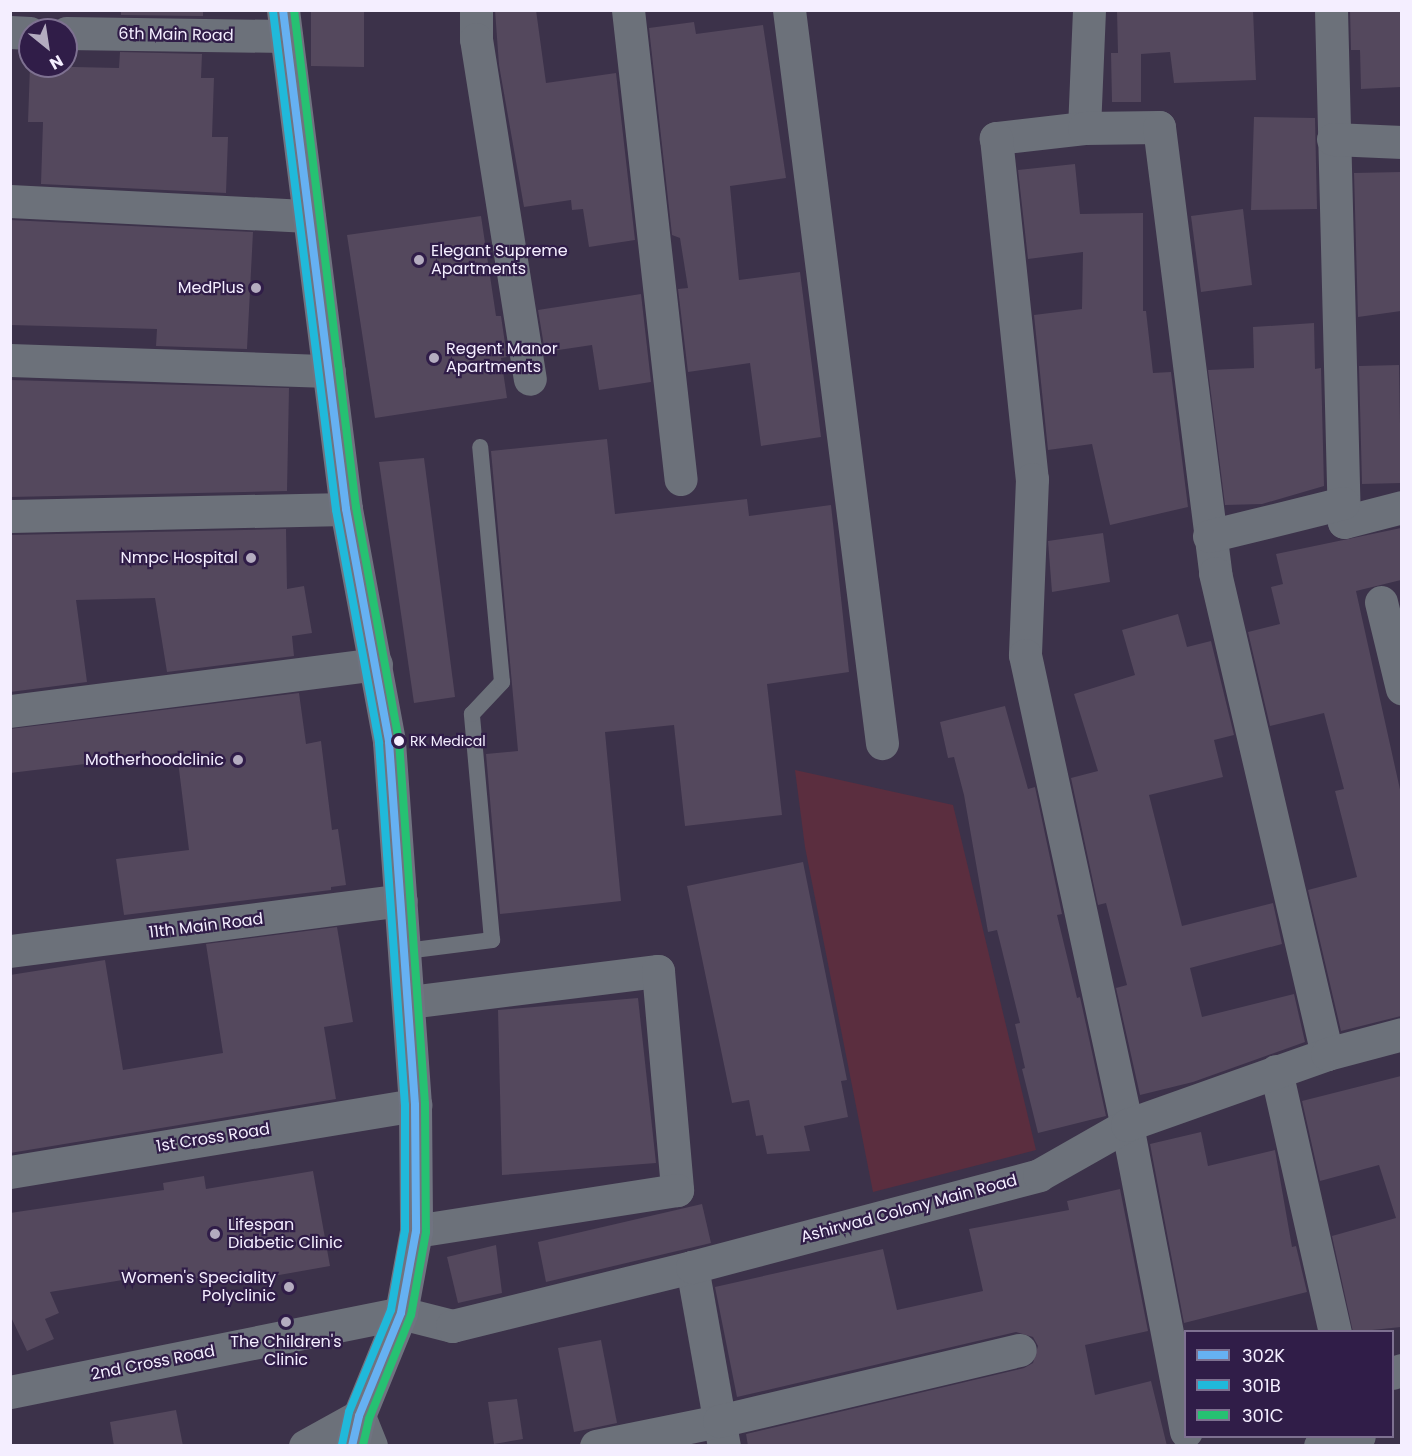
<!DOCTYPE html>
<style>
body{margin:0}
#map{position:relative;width:1412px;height:1456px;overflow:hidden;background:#3c324a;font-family:Poppins,sans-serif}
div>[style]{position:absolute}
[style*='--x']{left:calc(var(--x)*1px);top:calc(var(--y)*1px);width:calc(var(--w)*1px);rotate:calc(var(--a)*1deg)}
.green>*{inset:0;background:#5b2e3f}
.building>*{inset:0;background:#54485d}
.lane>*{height:16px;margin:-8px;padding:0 8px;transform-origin:8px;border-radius:8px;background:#6c717a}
.street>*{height:33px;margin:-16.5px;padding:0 16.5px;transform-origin:16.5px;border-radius:16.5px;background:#6c717a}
.secondary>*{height:33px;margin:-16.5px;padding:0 16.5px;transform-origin:16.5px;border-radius:16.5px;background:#707380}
.bus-1>*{height:8px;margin:-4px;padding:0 4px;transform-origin:4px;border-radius:4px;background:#66b1f2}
.bus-2>*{height:8px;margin:-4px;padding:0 4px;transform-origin:4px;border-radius:4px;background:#20b9da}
.bus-3>*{height:8px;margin:-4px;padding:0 4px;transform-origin:4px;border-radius:4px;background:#26c172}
.dots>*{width:16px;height:16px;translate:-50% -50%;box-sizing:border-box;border:3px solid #301d48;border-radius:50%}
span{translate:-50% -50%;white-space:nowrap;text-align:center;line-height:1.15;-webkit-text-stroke:4.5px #301d48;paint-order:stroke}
.bus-label{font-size:14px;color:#f4eeff}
.left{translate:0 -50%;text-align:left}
.street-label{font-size:16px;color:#f4eeff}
.poi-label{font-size:16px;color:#f4eeff}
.right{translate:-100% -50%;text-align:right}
.frame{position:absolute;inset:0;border:12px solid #f4eeff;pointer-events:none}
.legend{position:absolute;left:1184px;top:1330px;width:210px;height:108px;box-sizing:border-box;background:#301d48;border:2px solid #7e7191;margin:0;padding:8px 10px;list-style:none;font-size:18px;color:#f4eeff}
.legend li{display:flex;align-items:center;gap:12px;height:30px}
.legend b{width:30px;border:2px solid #7e7191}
.north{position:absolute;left:18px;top:18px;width:60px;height:60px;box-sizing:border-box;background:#301d48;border:2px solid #7e7191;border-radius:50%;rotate:150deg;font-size:16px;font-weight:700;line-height:24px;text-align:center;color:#f4eeff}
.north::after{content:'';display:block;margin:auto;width:21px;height:27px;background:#b4acc0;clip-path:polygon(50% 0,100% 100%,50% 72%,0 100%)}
</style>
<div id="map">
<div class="green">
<div style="clip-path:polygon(795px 770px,953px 805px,1036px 1150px,873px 1192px,805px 847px)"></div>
</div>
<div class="building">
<div style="clip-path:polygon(121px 10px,203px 10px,203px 16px,121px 15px)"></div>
<div style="clip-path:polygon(311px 10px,364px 10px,364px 67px,311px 66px)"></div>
<div style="clip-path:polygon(495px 10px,536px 10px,546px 83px,616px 73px,635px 240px,589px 247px,583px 209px,572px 210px,571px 200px,524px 207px,499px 65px)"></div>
<div style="clip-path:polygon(1117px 10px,1253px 10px,1256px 80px,1174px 83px,1170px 52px,1141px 54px,1141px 102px,1112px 102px,1111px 53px,1118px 53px)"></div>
<div style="clip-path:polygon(1350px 10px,1401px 10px,1401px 87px,1361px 89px,1360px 50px,1351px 50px)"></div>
<div style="clip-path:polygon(694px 22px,696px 34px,763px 25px,786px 178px,730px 186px,739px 280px,800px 272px,821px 437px,761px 446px,750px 363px,688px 372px,678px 289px,688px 288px,680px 238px,672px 235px,649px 28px)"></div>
<div style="clip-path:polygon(120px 52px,202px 54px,201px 78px,214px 78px,212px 137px,228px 137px,226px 193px,41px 184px,43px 122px,28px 122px,30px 66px,119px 68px)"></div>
<div style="clip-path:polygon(1254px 117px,1315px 118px,1317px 209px,1251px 210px)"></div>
<div style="clip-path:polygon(1075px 164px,1080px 214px,1143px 213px,1143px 311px,1146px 311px,1153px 373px,1171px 372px,1188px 507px,1110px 525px,1092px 444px,1048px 450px,1034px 315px,1082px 309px,1083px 252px,1028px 259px,1018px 170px)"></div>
<div style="clip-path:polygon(1401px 172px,1401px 311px,1358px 317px,1354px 173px)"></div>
<div style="clip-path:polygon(1243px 209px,1252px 285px,1201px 292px,1191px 216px)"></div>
<div style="clip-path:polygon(481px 216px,496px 316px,501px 316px,507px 357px,501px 358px,507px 398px,375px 418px,347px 235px)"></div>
<div style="clip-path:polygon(10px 220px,253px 232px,247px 349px,156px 346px,157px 329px,10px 325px)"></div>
<div style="clip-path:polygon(641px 294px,651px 382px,599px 390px,592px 345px,545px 352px,538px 310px)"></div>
<div style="clip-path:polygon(1314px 323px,1315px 369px,1321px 368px,1324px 486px,1262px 504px,1225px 505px,1208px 370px,1254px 368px,1253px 327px)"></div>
<div style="clip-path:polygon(1399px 365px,1401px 483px,1362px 484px,1359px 366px)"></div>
<div style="clip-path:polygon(10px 380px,289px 388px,287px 491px,10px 497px)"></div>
<div style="clip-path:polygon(607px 439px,615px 514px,747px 499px,749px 516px,831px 505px,849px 672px,767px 684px,782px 815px,685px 826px,674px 725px,605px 732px,621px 901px,500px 914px,486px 754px,518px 751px,491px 451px)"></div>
<div style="clip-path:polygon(424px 458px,455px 697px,414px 703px,379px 462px)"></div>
<div style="clip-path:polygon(1401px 528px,1401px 580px,1356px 591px,1401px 794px,1401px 1016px,1341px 1031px,1308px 890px,1357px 877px,1335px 791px,1344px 789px,1324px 713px,1270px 726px,1248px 632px,1280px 624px,1271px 587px,1283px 584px,1276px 554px)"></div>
<div style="clip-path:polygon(286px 529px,287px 589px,304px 586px,312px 633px,292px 636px,294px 656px,167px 672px,155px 598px,76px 600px,87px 682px,10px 692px,10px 535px)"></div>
<div style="clip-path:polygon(1103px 533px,1110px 582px,1052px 592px,1048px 541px)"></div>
<div style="clip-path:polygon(1178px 614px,1187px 647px,1211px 641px,1234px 735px,1214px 740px,1223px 777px,1149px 795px,1182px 926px,1273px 903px,1282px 944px,1190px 968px,1202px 1017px,1294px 994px,1305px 1042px,1193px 1082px,1140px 1095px,1116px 988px,1127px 985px,1106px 903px,1098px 905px,1071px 778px,1098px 771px,1074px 694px,1135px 675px,1122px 630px)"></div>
<div style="clip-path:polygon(299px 693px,306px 744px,321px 741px,332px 830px,338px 829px,346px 885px,331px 887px,331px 890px,124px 915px,116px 859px,189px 850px,177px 753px,10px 773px,10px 729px)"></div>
<div style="clip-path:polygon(1005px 706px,1028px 789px,1035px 787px,1062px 914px,1057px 915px,1077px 998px,1080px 997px,1106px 1116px,1038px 1133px,1022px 1069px,1025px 1068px,1015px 1024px,1020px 1023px,997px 930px,988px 932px,964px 795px,954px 757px,948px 758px,940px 722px)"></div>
<div style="clip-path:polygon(803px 862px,847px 1080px,841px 1081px,848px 1117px,804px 1126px,810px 1151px,767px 1154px,763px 1135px,756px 1136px,749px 1100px,732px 1103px,687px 886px)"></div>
<div style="clip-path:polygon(337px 927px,353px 1022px,324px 1027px,336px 1099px,10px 1153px,10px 975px,105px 960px,123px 1070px,223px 1053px,206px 944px)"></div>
<div style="clip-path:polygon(638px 998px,656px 1163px,502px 1175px,498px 1010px)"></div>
<div style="clip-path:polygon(1401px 1076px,1401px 1327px,1353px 1332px,1332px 1236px,1396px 1218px,1379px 1165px,1320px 1181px,1302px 1101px)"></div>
<div style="clip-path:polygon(1201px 1132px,1208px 1166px,1275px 1150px,1292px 1247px,1296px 1246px,1307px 1292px,1184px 1323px,1150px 1144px)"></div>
<div style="clip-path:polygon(313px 1171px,330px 1266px,228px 1284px,226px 1273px,179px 1282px,177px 1271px,50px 1292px,59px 1313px,45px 1319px,54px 1339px,27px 1351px,10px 1315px,10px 1213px,164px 1190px,163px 1183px,204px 1176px,206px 1189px)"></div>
<div style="clip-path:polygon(1120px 1189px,1148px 1331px,1085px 1345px,1095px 1395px,1151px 1381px,1167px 1446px,748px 1446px,746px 1434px,1024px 1368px,1033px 1363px,1038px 1346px,1033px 1337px,1016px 1332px,737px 1397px,715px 1287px,883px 1249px,897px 1310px,983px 1291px,969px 1229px,1069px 1210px,1067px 1201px)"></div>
<div style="clip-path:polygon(702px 1204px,711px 1243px,546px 1282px,538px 1242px)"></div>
<div style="clip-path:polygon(496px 1245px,502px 1293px,458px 1303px,447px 1257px)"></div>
<div style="clip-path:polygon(601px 1340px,617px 1423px,574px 1432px,558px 1348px)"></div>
<div style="clip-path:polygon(517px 1399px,523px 1439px,494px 1444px,488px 1402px)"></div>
<div style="clip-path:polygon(176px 1410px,183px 1446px,114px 1446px,110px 1422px)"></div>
</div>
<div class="lane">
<div style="--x:406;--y:951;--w:87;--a:-7.3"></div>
<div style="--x:492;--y:940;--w:227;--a:-95.1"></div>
<div style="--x:472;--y:714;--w:44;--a:-46.8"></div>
<div style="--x:502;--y:682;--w:236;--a:-95.3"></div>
</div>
<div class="street">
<div style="--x:476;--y:10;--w:29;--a:90"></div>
<div style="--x:476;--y:39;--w:344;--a:81"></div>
<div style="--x:628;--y:10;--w:472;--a:83.6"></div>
<div style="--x:789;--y:10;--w:739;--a:82.77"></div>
<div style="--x:1089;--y:10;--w:118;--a:92.4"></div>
<div style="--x:1084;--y:128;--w:89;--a:173.5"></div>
<div style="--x:996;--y:138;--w:343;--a:84"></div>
<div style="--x:1032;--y:479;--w:176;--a:92.3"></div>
<div style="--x:1025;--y:655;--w:481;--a:77.8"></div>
<div style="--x:1127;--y:1125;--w:312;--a:79.1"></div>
<div style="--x:1331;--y:10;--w:512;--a:88.55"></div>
<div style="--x:1344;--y:522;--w:60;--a:-14.5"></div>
<div style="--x:10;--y:32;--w:20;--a:3"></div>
<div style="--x:66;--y:33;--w:220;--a:0.8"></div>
<div style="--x:1084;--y:128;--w:75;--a:-0.8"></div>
<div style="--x:1159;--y:127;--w:450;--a:82.8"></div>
<div style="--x:1215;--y:573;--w:494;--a:76.9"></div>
<div style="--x:1333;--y:139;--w:69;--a:2.5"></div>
<div style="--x:10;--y:201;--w:299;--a:2.9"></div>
<div style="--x:10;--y:360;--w:319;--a:2"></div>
<div style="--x:10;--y:516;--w:336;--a:-1.2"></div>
<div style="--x:1209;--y:536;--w:138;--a:-13.8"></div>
<div style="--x:1381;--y:602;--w:89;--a:76.4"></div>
<div style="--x:10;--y:711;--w:369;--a:-7.3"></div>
<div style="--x:10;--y:951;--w:394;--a:-7.4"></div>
<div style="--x:409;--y:1002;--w:251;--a:-7.1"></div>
<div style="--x:658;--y:971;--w:220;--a:85"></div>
<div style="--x:677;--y:1190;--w:264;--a:171.1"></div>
<div style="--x:1276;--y:1071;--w:268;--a:77.3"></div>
<div style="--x:10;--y:1172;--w:411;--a:-9.4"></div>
<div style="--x:692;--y:1267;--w:182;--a:79.9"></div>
<div style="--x:1392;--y:1373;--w:10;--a:-17"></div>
<div style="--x:10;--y:1392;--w:399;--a:-11.4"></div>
<div style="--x:401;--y:1313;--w:53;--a:14.3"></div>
<div style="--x:452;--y:1326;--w:247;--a:-13.8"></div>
<div style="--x:692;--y:1267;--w:359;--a:-14.8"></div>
<div style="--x:1039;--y:1175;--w:101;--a:-29.6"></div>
<div style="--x:1127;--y:1125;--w:212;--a:-19.5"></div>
<div style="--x:1327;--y:1054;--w:78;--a:-14.9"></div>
<div style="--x:305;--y:1446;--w:62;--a:-29.1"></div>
<div style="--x:359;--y:1416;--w:32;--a:68"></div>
<div style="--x:596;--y:1446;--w:126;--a:-11.5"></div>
<div style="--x:719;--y:1421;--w:309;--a:-13.3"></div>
<div style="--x:1320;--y:1446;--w:40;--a:-14.4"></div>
</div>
<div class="secondary">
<div style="--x:283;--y:10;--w:503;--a:82.8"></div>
<div style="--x:346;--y:509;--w:237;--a:79.5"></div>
<div style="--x:389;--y:742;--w:364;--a:85.9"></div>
<div style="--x:415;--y:1105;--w:126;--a:89.5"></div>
<div style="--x:416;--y:1231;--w:83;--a:100.4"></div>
<div style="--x:401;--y:1313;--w:111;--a:112.2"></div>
<div style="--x:359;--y:1416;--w:31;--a:103"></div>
</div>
<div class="bus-1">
<div style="--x:283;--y:10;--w:503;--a:82.8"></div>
<div style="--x:346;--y:509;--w:237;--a:79.5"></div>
<div style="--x:389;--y:742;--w:364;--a:85.9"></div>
<div style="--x:415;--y:1105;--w:126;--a:89.5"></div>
<div style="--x:416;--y:1231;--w:83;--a:100.4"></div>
<div style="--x:401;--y:1313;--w:111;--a:112.2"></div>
<div style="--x:359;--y:1416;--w:31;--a:103"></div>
</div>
<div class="bus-2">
<div style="--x:273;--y:11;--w:503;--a:82.8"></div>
<div style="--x:336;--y:510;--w:237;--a:79.5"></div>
<div style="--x:379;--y:743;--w:363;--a:85.9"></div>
<div style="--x:405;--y:1105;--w:125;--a:90"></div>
<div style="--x:405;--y:1230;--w:81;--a:99.9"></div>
<div style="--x:391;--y:1310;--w:110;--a:112.4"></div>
<div style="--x:349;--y:1412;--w:33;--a:102"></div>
</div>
<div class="bus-3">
<div style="--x:294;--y:10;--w:501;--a:82.89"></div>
<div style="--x:356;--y:507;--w:238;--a:79.6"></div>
<div style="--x:399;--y:741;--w:364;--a:85.9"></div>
<div style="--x:425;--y:1104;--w:128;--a:89.6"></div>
<div style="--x:426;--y:1232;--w:84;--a:100.2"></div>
<div style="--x:411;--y:1315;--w:112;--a:112"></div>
<div style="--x:369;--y:1419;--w:28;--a:103"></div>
</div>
<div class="dots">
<div style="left:419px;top:260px;background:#b4acc0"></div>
<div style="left:256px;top:288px;background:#b4acc0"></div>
<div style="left:434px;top:358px;background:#b4acc0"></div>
<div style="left:251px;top:558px;background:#b4acc0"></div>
<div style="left:399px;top:741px;background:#f4eeff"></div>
<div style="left:238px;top:760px;background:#b4acc0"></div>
<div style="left:215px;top:1234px;background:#b4acc0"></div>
<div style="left:289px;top:1287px;background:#b4acc0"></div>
<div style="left:286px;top:1322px;background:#b4acc0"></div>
</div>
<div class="bus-label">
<span class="left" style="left:410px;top:741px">RK Medical</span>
</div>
<div class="street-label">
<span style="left:176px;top:35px;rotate:1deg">6th Main Road</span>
<span style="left:206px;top:926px;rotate:-7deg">11th Main Road</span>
<span style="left:213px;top:1138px;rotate:-9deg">1st Cross Road</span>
<span style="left:909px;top:1209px;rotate:-15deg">Ashirwad Colony Main Road</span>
<span style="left:153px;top:1363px;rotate:-11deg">2nd Cross Road</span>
</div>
<div class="poi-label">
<span class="left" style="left:431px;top:260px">Elegant Supreme<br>Apartments</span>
<span class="right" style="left:244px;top:288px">MedPlus</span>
<span class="left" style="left:446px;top:358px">Regent Manor<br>Apartments</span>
<span class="right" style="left:238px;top:558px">Nmpc Hospital</span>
<span class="right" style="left:224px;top:760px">Motherhoodclinic</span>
<span class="left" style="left:228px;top:1234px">Lifespan<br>Diabetic Clinic</span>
<span class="right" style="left:276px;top:1287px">Women's Speciality<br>Polyclinic</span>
<span style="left:286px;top:1351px">The Children's<br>Clinic</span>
</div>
<div class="frame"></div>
<ul class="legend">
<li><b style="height:8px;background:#66b1f2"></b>302K</li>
<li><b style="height:8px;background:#20b9da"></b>301B</li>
<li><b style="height:8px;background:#26c172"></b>301C</li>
</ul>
<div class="north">N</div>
</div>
